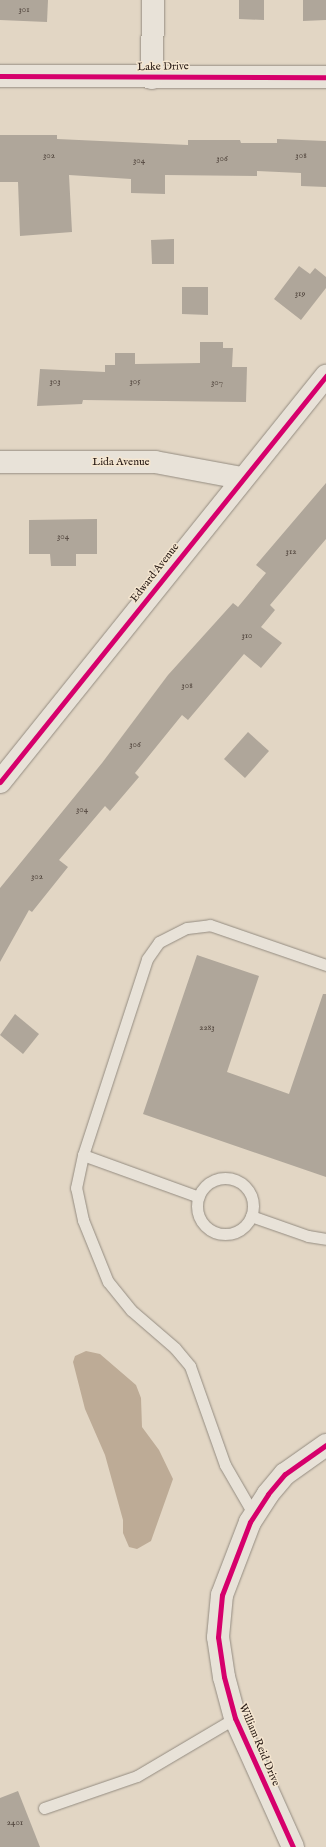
<!DOCTYPE html>
<style>
body{margin:0}
#map{position:relative;width:326px;height:1847px;overflow:hidden;background:#e2d6c4;font-family:"IM FELL English",serif}
div>[style]{position:absolute}
[style*='--x']{left:calc(var(--x)*1px);top:calc(var(--y)*1px);width:calc(var(--w)*1px);rotate:calc(var(--a)*1deg)}
.water>*{inset:0;background:#bdab96}
.building>*{inset:0;background:#afa69a}
.roads{filter:drop-shadow(0 0 1px #948c81) drop-shadow(0 0 1px #948c81)}
.service>*{height:11px;margin:-5.5px;padding:0 5.5px;transform-origin:5.5px;border-radius:5.5px;background:#e8e2d8}
.service>.ring{margin:-5.5px;padding:0;box-sizing:content-box;background:none;border:11px solid #e8e2d8;border-radius:50%}
.minor>*{height:22px;margin:-11px;padding:0 11px;transform-origin:11px;border-radius:11px;background:#e8e2d8}
.cycleway>*{height:5px;margin:-2.5px;padding:0 2.5px;transform-origin:2.5px;border-radius:2.5px;background:#d6006c}
span{translate:-50% -50%;white-space:nowrap;text-align:center;line-height:1.15;-webkit-text-stroke:3px #f5e6d0;paint-order:stroke}
.number-label{font-size:9px;color:#4e423a}
.number-label span{-webkit-text-stroke-width:0}
.street-label{font-size:11px;color:#2d201a}
</style>
<div id="map">
<div class="water">
<div style="clip-path:polygon(86px 1351px,100px 1354px,136px 1385px,141px 1398px,142px 1427px,159px 1450px,173px 1479px,151px 1541px,137px 1549px,129px 1547px,123px 1533px,123px 1520px,105px 1455px,85px 1409px,73px 1362px,75px 1356px)"></div>
</div>
<div class="building">
<div style="clip-path:polygon(0 0,48px 0,47px 22px,0 20px)"></div>
<div style="clip-path:polygon(239px 0,264px 0,264px 20px,239px 19px)"></div>
<div style="clip-path:polygon(303px 0,326px 0,326px 20px,303px 21px)"></div>
<div style="clip-path:polygon(0 135px,57px 135px,57px 139px,188px 145px,188px 140px,240px 140px,241px 143px,277px 143px,277px 139px,326px 141px,326px 187px,301px 186px,301px 173px,257px 171px,257px 176px,165px 175px,165px 194px,131px 193px,131px 179px,69px 175px,72px 232px,20px 236px,18px 182px,0 182px)"></div>
<div style="clip-path:polygon(174px 239px,174px 264px,152px 264px,151px 240px)"></div>
<div style="clip-path:polygon(299px 266px,310px 274px,315px 268px,326px 277px,326px 288px,301px 320px,274px 299px)"></div>
<div style="clip-path:polygon(182px 287px,208px 287px,208px 315px,182px 314px)"></div>
<div style="clip-path:polygon(200px 342px,223px 342px,223px 348px,233px 348px,232px 367px,247px 367px,246px 402px,83px 400px,82px 404px,37px 406px,40px 369px,105px 372px,105px 365px,115px 365px,115px 353px,135px 353px,135px 364px,200px 363px)"></div>
<div style="clip-path:polygon(326px 483px,326px 539px,270px 605px,275px 610px,261px 627px,282px 643px,261px 668px,244px 654px,188px 720px,182px 715px,135px 773px,139px 777px,110px 811px,105px 806px,59px 860px,68px 867px,32px 912px,29px 910px,0 962px,0 888px,102px 763px,168px 675px,233px 603px,238px 607px,266px 573px,256px 565px)"></div>
<div style="clip-path:polygon(97px 519px,97px 554px,76px 554px,76px 566px,51px 566px,50px 554px,29px 554px,29px 520px)"></div>
<div style="clip-path:polygon(248px 732px,269px 751px,245px 778px,224px 759px)"></div>
<div style="clip-path:polygon(197px 955px,259px 976px,227px 1072px,289px 1094px,323px 994px,326px 994px,326px 1177px,143px 1114px)"></div>
<div style="clip-path:polygon(15px 1014px,39px 1034px,23px 1054px,0 1035px)"></div>
<div style="clip-path:polygon(18px 1791px,40px 1847px,0 1847px,0 1798px)"></div>
</div>
<div class="roads">
<div class="service">
<div style="--x:83;--y:1155;--w:123;--a:19.9"></div>
<div class="ring" style="left:197px;top:1178px;width:45px;height:45px"></div>
<div style="--x:251;--y:1216;--w:60;--a:19.3"></div>
<div style="--x:308;--y:1236;--w:18;--a:9"></div>
<div style="--x:254;--y:1515;--w:58;--a:-120.1"></div>
<div style="--x:225;--y:1465;--w:105;--a:-109.5"></div>
<div style="--x:190;--y:1366;--w:23;--a:-130"></div>
<div style="--x:175;--y:1348;--w:58;--a:-139.2"></div>
<div style="--x:131;--y:1310;--w:36;--a:-129"></div>
<div style="--x:108;--y:1282;--w:67;--a:-112"></div>
<div style="--x:83;--y:1220;--w:33;--a:-102"></div>
<div style="--x:76;--y:1188;--w:34;--a:-78"></div>
<div style="--x:83;--y:1155;--w:206;--a:-71.9"></div>
<div style="--x:147;--y:959;--w:21;--a:-55"></div>
<div style="--x:159;--y:942;--w:31;--a:-27"></div>
<div style="--x:187;--y:928;--w:23;--a:-7"></div>
<div style="--x:210;--y:925;--w:123;--a:19"></div>
<div style="--x:44;--y:1808;--w:98;--a:-19"></div>
<div style="--x:137;--y:1776;--w:114;--a:-30.6"></div>
</div>
<div class="minor">
<div style="--x:0;--y:76;--w:326;--a:0.2"></div>
<div style="--x:152;--y:78;--w:78;--a:-89.3"></div>
<div style="--x:0;--y:462;--w:155;--a:0"></div>
<div style="--x:155;--y:462;--w:87;--a:10.5"></div>
<div style="--x:0;--y:782;--w:521;--a:-51.24"></div>
<div style="--x:293;--y:1847;--w:141;--a:-114.2"></div>
<div style="--x:235;--y:1718;--w:42;--a:-105"></div>
<div style="--x:224;--y:1677;--w:40;--a:-98.5"></div>
<div style="--x:218;--y:1637;--w:42;--a:-84.6"></div>
<div style="--x:222;--y:1595;--w:78;--a:-69"></div>
<div style="--x:250;--y:1522;--w:33;--a:-57"></div>
<div style="--x:268;--y:1494;--w:26;--a:-50"></div>
<div style="--x:285;--y:1474;--w:50;--a:-35.3"></div>
</div>
</div>
<div class="cycleway">
<div style="--x:0;--y:76;--w:326;--a:0.2"></div>
<div style="--x:0;--y:782;--w:521;--a:-51.24"></div>
<div style="--x:293;--y:1847;--w:141;--a:-114.2"></div>
<div style="--x:235;--y:1718;--w:42;--a:-105"></div>
<div style="--x:224;--y:1677;--w:40;--a:-98.5"></div>
<div style="--x:218;--y:1637;--w:42;--a:-84.6"></div>
<div style="--x:222;--y:1595;--w:78;--a:-69"></div>
<div style="--x:250;--y:1522;--w:33;--a:-57"></div>
<div style="--x:268;--y:1494;--w:26;--a:-50"></div>
<div style="--x:285;--y:1474;--w:50;--a:-35.3"></div>
</div>
<div class="number-label">
<span style="left:24px;top:10px">301</span>
<span style="left:49px;top:156px">302</span>
<span style="left:301px;top:156px">308</span>
<span style="left:222px;top:159px">306</span>
<span style="left:139px;top:161px">304</span>
<span style="left:300px;top:294px">319</span>
<span style="left:55px;top:382px">303</span>
<span style="left:135px;top:382px">305</span>
<span style="left:217px;top:383px">307</span>
<span style="left:63px;top:537px">304</span>
<span style="left:291px;top:552px">312</span>
<span style="left:247px;top:636px">310</span>
<span style="left:187px;top:686px">308</span>
<span style="left:135px;top:745px">306</span>
<span style="left:82px;top:810px">304</span>
<span style="left:37px;top:877px">302</span>
<span style="left:207px;top:1028px">2283</span>
<span style="left:15px;top:1823px">2401</span>
</div>
<div class="street-label">
<span style="left:163px;top:67px;rotate:-1deg">Lake Drive</span>
<span style="left:121px;top:462px">Lida Avenue</span>
<span style="left:155px;top:573px;rotate:-52deg">Edward Avenue</span>
<span style="left:259px;top:1745px;rotate:67deg">William Reid Drive</span>
</div>
</div>
